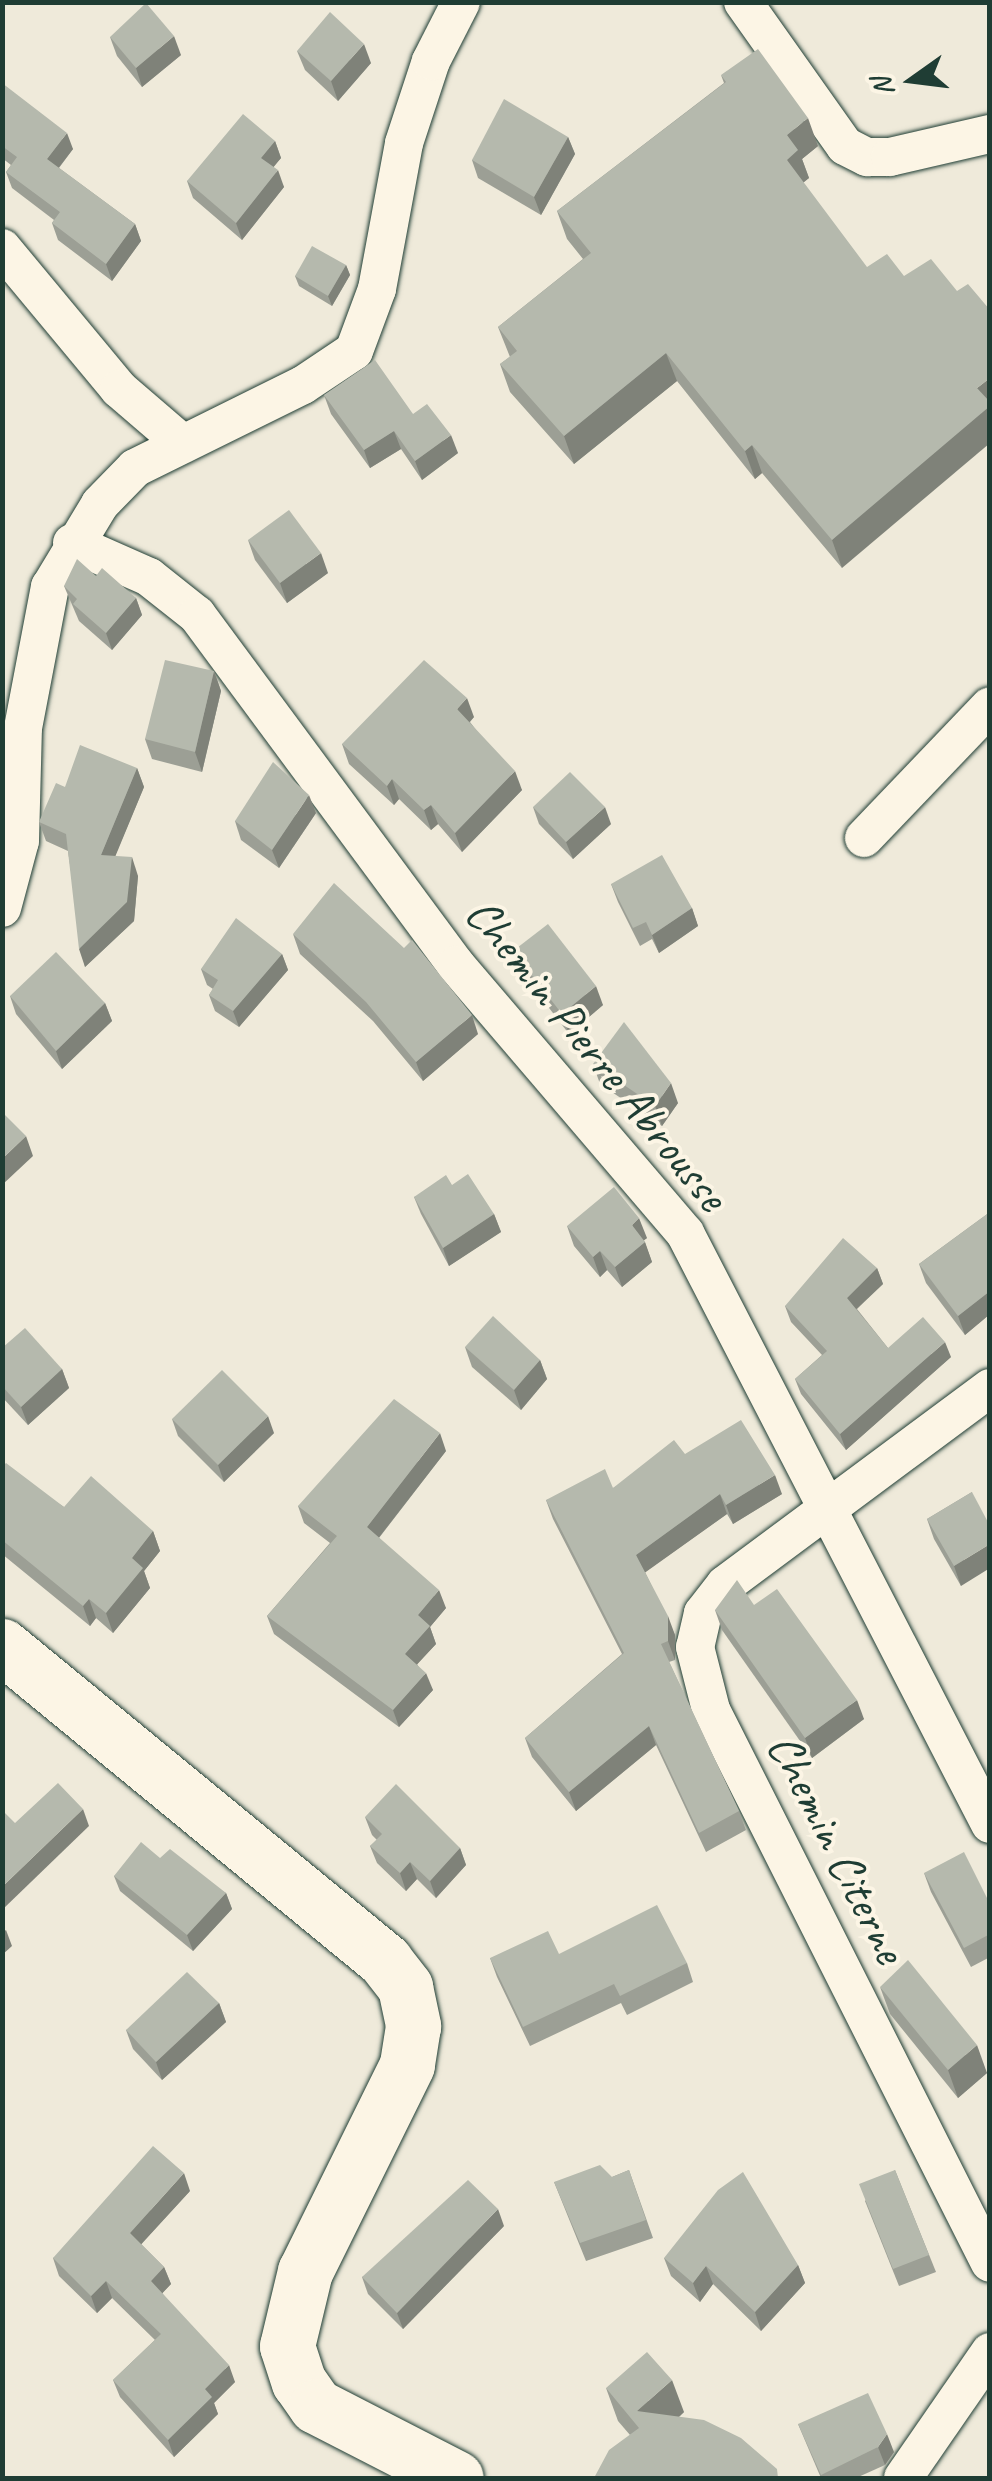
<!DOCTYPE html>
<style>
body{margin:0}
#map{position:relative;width:992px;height:2481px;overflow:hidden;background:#efeada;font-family:Caveat,sans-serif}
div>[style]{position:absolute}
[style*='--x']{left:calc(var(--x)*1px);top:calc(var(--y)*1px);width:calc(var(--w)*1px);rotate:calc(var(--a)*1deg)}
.roads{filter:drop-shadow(0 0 2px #1f3d34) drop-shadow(0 0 2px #1f3d34)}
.minor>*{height:38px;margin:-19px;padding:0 19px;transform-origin:19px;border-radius:19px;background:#fcf5e5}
.secondary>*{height:55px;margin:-27.5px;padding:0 27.5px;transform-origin:27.5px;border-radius:27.5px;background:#fcf5e5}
.wall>*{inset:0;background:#9c9f95}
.shaded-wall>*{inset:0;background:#7f8279}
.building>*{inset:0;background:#b5b9ad}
span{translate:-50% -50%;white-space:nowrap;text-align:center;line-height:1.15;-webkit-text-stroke:8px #fcf5e5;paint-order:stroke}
.street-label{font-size:48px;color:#1f3d34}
.frame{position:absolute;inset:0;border:5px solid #1f3d34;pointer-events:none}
.north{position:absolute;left:862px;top:30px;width:100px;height:100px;-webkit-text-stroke:8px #fcf5e5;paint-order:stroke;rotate:256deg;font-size:28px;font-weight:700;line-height:40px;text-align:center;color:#1f3d34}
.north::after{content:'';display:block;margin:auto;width:35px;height:45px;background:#1f3d34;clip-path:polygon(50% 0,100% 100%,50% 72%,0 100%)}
</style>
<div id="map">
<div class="roads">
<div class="minor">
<div style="--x:743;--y:2;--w:176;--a:54.7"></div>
<div style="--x:845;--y:146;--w:25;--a:27"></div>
<div style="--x:867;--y:157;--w:23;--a:0"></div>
<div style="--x:890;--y:157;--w:103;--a:-13"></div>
<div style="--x:2;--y:248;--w:183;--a:50.3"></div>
<div style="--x:119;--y:389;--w:84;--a:40.7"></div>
<div style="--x:72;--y:543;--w:84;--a:23.8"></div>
<div style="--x:149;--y:577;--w:61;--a:38.4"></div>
<div style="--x:197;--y:615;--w:435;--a:53.5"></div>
<div style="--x:456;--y:965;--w:353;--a:49.5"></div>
<div style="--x:685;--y:1233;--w:665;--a:62.7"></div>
<div style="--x:864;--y:838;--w:182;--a:-46.3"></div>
<div style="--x:2;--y:908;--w:69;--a:-75"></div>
<div style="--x:20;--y:841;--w:113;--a:-88.5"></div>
<div style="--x:23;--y:728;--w:144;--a:-79.2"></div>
<div style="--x:50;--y:587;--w:97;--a:-58.9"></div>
<div style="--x:100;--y:504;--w:50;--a:-45.8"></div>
<div style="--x:135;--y:468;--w:187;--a:-26.3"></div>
<div style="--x:303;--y:385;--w:61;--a:-33.7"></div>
<div style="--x:354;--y:351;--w:66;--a:-69.6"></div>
<div style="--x:377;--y:289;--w:148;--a:-79.5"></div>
<div style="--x:404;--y:143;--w:86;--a:-71.8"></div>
<div style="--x:431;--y:61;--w:66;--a:-63"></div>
<div style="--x:990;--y:1388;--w:330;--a:143.4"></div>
<div style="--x:725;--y:1585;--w:36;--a:128"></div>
<div style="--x:703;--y:1613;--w:35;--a:103"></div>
<div style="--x:695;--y:1647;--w:65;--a:75.7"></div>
<div style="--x:711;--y:1710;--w:619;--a:63.23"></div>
<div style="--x:903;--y:2478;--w:153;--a:-55.4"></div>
</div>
<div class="secondary">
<div style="--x:2;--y:1646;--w:496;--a:39.4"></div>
<div style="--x:385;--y:1961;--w:33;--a:52"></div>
<div style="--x:405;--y:1987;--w:40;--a:78"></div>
<div style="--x:413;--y:2026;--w:39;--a:99"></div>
<div style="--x:407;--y:2065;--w:230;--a:116.3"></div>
<div style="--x:305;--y:2271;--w:77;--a:103.5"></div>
<div style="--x:287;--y:2346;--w:38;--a:72"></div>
<div style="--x:299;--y:2382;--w:29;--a:55"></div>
<div style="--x:316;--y:2406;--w:157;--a:27.2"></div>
</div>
</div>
<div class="wall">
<div style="clip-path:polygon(110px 37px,181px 55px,142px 87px,117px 56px)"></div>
<div style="clip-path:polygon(297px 51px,371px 63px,338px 101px,305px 70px)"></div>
<div style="clip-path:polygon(721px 75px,818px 146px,802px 159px,809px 178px,803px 182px,842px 568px,762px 473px,755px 479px,677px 381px,574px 464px,510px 392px,500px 364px,510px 357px,498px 327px,583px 259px,567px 239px,557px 211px,724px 83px)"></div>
<div style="clip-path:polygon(2px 83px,73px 149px,59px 168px,135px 224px,141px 241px,112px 281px,58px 240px,52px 223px,54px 220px,12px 188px,6px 172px,11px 165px,2px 158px)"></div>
<div style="clip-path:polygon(568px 137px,575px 154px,541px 215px,478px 178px,472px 160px)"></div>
<div style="clip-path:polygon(275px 141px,281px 158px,273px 167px,284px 187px,242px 240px,193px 198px,187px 181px)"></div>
<div style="clip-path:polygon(346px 265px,350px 275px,332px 306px,299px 286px,295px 276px)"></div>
<div style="clip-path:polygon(324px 395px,413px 414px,458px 453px,422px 480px,401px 449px,370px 468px,331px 414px)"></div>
<div style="clip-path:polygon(248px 540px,328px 573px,287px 603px,255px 560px)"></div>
<div style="clip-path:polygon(96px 576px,136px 598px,142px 615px,112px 650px,79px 621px,64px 586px)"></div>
<div style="clip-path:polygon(214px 671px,221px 691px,202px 772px,152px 759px,145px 739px)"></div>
<div style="clip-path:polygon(474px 717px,470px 722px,522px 790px,462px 852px,438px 824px,431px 830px,399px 799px,394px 805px,349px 764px,342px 744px)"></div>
<div style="clip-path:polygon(137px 768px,144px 787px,115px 856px,138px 876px,134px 921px,85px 967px,68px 851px,46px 841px,39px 822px,65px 787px)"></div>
<div style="clip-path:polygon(533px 807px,611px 824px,573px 859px,539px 824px)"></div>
<div style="clip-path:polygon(316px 813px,279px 868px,241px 840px,235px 821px)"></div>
<div style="clip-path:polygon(611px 884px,692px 908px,698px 926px,659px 953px,652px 939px,640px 946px,618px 902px)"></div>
<div style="clip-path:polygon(293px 934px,478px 1034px,423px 1081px,373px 1021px,300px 954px)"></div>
<div style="clip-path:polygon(513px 951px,603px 1005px,569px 1034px,520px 970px)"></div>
<div style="clip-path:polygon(282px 954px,288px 970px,239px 1027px,215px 1011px,209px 995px,213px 989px,207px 985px,201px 969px)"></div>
<div style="clip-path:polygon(10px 996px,105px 1003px,112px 1021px,62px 1069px,16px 1014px)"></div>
<div style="clip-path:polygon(593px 1064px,678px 1103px,662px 1126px,600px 1084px)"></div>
<div style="clip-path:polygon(452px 1185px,494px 1214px,501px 1232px,449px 1266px,421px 1214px,414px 1197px)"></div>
<div style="clip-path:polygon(990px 1212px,990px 1314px,965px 1335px,926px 1283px,919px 1264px)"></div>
<div style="clip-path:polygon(567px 1226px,647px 1238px,644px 1240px,652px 1262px,622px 1287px,607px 1270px,600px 1277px,574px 1246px)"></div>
<div style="clip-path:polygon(877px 1268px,883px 1284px,857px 1309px,888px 1348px,951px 1357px,846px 1450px,801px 1394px,795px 1379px,822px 1355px,791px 1322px,785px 1306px)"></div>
<div style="clip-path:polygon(465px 1347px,540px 1360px,547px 1379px,521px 1410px,472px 1367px)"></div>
<div style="clip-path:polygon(2px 1348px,62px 1369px,69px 1388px,28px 1425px,2px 1397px)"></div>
<div style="clip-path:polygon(172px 1419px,274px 1433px,224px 1482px,178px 1436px)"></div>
<div style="clip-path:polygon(446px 1451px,379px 1538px,446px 1608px,430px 1627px,436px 1644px,417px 1664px,433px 1690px,399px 1727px,274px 1634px,267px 1616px,330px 1543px,304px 1523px,298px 1506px)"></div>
<div style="clip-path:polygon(685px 1454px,782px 1494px,733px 1524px,727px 1514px,645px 1572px,675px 1635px,675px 1660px,669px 1662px,739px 1811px,746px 1830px,706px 1852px,656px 1745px,576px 1811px,532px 1757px,525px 1738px,622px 1654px,553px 1519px,546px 1500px,613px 1488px)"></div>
<div style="clip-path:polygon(2px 1467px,64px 1507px,153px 1531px,160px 1551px,144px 1571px,150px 1588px,113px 1633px,96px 1618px,90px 1626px,2px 1554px)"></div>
<div style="clip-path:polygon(972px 1492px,961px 1586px,934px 1539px,927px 1519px)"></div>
<div style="clip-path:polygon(754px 1605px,864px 1719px,812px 1758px,722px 1630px,715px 1610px)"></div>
<div style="clip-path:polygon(365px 1817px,460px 1848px,466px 1865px,436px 1898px,417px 1879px,406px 1891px,377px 1863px,370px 1846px,377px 1840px,372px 1835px)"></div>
<div style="clip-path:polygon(160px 1858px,226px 1893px,232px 1909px,193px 1951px,120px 1891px,114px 1876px)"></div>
<div style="clip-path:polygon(924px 1873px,990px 1904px,990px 1957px,971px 1967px,931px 1892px)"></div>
<div style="clip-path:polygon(559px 1954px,687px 1963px,693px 1982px,627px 2015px,621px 2003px,530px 2046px,497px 1977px,490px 1958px)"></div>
<div style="clip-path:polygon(880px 1987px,987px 2073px,958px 2098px,890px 2014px)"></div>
<div style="clip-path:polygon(219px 2003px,226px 2022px,162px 2080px,133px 2049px,126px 2030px)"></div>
<div style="clip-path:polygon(629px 2170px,653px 2238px,586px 2261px,554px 2182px,612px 2177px)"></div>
<div style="clip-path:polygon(895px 2170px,936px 2272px,899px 2286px,865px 2201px)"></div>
<div style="clip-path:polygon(190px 2191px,141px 2244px,164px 2267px,171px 2284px,162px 2293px,235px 2382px,214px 2403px,218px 2414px,174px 2457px,120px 2397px,113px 2380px,155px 2340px,112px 2298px,97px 2313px,59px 2276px,53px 2258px)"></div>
<div style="clip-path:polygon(504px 2226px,403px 2329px,368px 2294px,362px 2277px)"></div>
<div style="clip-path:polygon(664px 2258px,798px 2265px,805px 2283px,761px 2331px,713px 2284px,700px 2302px,671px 2276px)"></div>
<div style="clip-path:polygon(606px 2388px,684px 2412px,679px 2417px,630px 2435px,618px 2421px)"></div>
<div style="clip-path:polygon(798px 2424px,894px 2452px,885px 2465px,856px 2478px,821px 2478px)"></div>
</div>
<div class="shaded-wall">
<div style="clip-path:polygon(174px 36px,181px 55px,142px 87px,136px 68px)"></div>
<div style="clip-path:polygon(364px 44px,371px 63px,338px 101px,331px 81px)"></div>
<div style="clip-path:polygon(808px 118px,818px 146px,802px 159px,809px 178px,797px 188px,787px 160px,787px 135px)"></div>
<div style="clip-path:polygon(67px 133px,73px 149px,53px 175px,47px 159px)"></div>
<div style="clip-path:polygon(568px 137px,575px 154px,541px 215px,534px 197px)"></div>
<div style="clip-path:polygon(275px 141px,281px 158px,267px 175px,261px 158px)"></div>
<div style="clip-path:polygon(278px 170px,284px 187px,242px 240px,236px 223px)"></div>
<div style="clip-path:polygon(135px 224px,141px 241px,112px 281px,106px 264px)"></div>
<div style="clip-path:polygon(346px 265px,350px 275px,332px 306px,328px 296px)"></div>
<div style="clip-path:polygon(666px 353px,677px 381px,574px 464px,564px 436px)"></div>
<div style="clip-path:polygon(990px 378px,990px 443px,842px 568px,832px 540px,977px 388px)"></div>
<div style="clip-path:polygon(394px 431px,401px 449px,370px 468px,364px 450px)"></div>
<div style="clip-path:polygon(451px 435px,458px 453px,422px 480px,415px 461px)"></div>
<div style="clip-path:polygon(752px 445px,762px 473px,755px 479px,745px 451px)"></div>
<div style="clip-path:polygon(321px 553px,328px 573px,287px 603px,280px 583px)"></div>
<div style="clip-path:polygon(136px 598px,142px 615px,112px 650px,106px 633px)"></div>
<div style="clip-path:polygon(214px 671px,221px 691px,202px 772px,195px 752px)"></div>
<div style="clip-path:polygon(467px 698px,474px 717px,464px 728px,457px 709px)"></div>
<div style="clip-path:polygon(137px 768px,144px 787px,108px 874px,101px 855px)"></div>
<div style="clip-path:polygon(515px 771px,522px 790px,462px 852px,455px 833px)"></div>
<div style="clip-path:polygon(392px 779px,399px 799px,394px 805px,387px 786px)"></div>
<div style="clip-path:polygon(309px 795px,316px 813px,279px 868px,272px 850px)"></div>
<div style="clip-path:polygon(431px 805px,438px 824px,431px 830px,424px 810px)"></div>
<div style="clip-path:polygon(605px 807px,611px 824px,573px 859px,566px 842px)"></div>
<div style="clip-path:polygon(132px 857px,138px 876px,134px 921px,85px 967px,79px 949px)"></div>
<div style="clip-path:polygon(692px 908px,698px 926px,659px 953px,652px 935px)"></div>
<div style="clip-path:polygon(282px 954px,288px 970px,239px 1027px,233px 1011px)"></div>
<div style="clip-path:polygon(596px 986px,603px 1005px,569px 1034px,562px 1014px)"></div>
<div style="clip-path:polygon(105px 1003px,112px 1021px,62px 1069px,56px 1051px)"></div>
<div style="clip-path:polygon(472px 1015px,478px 1034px,423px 1081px,416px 1062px)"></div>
<div style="clip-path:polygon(671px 1083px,678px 1103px,662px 1126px,655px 1106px)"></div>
<div style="clip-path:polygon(26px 1136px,33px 1156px,2px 1185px,2px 1159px)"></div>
<div style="clip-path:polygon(494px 1214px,501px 1232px,449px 1266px,443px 1248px)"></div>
<div style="clip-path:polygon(639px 1218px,647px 1238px,639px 1244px,632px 1225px)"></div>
<div style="clip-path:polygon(645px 1242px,652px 1262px,622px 1287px,615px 1267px)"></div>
<div style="clip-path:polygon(600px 1251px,607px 1270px,600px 1277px,593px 1257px)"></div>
<div style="clip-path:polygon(877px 1268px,883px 1284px,852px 1313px,847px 1298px)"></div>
<div style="clip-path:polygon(990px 1291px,990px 1314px,965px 1335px,958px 1316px)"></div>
<div style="clip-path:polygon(945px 1342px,951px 1357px,846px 1450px,840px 1434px)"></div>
<div style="clip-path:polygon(540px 1360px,547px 1379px,521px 1410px,514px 1390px)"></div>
<div style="clip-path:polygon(62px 1369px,69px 1388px,28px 1425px,21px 1407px)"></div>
<div style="clip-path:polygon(268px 1416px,274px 1433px,224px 1482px,218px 1465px)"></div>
<div style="clip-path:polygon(440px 1433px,446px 1451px,373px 1545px,367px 1527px)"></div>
<div style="clip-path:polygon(775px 1475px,782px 1494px,733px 1524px,726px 1505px)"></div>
<div style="clip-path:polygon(720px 1494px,727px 1514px,643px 1574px,636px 1555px)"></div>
<div style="clip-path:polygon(153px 1531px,160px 1551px,144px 1571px,150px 1588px,113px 1633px,106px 1613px,132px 1558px)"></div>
<div style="clip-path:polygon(990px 1544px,990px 1568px,961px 1586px,954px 1566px)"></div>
<div style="clip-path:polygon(439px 1590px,446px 1608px,430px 1627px,436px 1644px,411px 1671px,405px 1654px,418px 1615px)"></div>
<div style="clip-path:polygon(89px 1599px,96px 1618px,90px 1626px,83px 1606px)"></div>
<div style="clip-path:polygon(668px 1616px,675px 1635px,675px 1660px,668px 1641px)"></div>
<div style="clip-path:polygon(426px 1673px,433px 1690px,399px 1727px,393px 1710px)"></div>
<div style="clip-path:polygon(857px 1700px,864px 1719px,812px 1758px,805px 1738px)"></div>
<div style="clip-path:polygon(649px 1726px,656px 1745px,576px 1811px,569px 1792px)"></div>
<div style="clip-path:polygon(83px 1809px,89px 1826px,2px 1910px,2px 1887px)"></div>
<div style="clip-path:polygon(460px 1848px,466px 1865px,436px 1898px,430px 1881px)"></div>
<div style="clip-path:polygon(410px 1862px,417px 1879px,406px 1891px,400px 1873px)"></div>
<div style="clip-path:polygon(226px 1893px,232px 1909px,193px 1951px,187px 1935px)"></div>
<div style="clip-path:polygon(6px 1930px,12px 1946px,2px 1955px,2px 1933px)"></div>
<div style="clip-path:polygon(219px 2003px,226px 2022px,162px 2080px,156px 2062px)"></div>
<div style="clip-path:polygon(977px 2045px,987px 2073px,958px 2098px,948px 2070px)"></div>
<div style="clip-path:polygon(184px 2173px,190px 2191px,136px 2250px,130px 2233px)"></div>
<div style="clip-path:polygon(498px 2209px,504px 2226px,403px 2329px,397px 2313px)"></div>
<div style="clip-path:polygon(798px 2265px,805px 2283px,761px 2331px,755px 2312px)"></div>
<div style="clip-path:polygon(706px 2266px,713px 2284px,700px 2302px,693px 2283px)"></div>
<div style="clip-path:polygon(164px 2267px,171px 2284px,157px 2299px,151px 2281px)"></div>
<div style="clip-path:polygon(106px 2281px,112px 2298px,97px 2313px,91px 2296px)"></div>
<div style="clip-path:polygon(229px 2365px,235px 2382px,214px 2403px,218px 2414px,174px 2457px,168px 2440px,205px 2389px)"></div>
<div style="clip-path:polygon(672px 2380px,684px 2412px,649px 2444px,637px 2411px)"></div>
<div style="clip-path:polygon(887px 2434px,894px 2452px,885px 2465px,878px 2447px)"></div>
</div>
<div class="building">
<div style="clip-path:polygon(146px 3px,174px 36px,136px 68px,110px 37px)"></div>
<div style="clip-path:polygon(330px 12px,364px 44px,331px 81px,297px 51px)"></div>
<div style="clip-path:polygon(758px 49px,808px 118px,787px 135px,798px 150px,787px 160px,867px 267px,887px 254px,904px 276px,931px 259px,957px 291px,968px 284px,990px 310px,990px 378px,977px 388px,990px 402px,990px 406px,832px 540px,752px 445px,745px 451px,666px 353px,564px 436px,500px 364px,517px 351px,498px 327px,591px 253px,557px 211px,726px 82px,721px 75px)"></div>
<div style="clip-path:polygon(2px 83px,67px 133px,47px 159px,135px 224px,106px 264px,52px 223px,60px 212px,6px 172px,17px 157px,2px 146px)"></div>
<div style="clip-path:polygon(504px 99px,568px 137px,534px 197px,472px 160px)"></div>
<div style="clip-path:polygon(243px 114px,275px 141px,261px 158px,278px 170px,236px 223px,187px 181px)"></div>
<div style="clip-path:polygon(312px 246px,346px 265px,328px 296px,295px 276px)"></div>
<div style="clip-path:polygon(375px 360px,413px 414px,427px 404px,451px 435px,415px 461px,394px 431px,364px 450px,324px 395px)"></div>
<div style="clip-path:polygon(289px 510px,321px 553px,280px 583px,248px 540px)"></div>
<div style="clip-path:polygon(77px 559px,96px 576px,102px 568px,136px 598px,106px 633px,73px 604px,77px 599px,64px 586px)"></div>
<div style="clip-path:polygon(165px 660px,214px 671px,195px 752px,145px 739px)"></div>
<div style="clip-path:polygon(424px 660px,467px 698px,457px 709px,515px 771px,455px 833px,431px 805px,424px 810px,392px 779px,387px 786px,342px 744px)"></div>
<div style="clip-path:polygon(80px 745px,137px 768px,101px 855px,132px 857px,127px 902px,79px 949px,66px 834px,39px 822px,56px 783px,65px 787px)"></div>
<div style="clip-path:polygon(273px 762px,309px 795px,272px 850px,235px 821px)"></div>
<div style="clip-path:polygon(570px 772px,605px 807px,566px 842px,533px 807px)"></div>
<div style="clip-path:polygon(662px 855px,692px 908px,652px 935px,646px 922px,633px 928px,611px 884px)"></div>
<div style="clip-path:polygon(334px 883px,404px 948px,412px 940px,472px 1015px,416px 1062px,366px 1002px,293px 934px)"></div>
<div style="clip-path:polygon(236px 918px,282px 954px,233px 1011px,209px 995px,218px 980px,201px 969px)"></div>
<div style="clip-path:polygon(548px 924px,596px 986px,562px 1014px,513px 951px)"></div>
<div style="clip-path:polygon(56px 952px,105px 1003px,56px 1051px,10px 996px)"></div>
<div style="clip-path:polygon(624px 1022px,671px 1083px,655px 1106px,593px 1064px)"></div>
<div style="clip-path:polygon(2px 1112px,26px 1136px,2px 1159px)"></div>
<div style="clip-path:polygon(468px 1174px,494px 1214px,443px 1248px,414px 1197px,446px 1175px,452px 1185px)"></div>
<div style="clip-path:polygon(614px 1187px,639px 1218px,632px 1225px,645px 1242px,615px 1267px,600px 1251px,593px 1257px,567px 1226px)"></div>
<div style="clip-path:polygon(990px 1212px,990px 1291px,958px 1316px,919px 1264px)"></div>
<div style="clip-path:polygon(843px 1238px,877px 1268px,847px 1298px,888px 1348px,923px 1317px,945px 1342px,840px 1434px,795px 1379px,827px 1351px,785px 1306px)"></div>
<div style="clip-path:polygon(493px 1316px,540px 1360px,514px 1390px,465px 1347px)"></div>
<div style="clip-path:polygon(25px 1328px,62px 1369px,21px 1407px,2px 1386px,2px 1348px)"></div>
<div style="clip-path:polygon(222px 1370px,268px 1416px,218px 1465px,172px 1419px)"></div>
<div style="clip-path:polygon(394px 1399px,440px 1433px,367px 1527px,439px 1590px,418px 1615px,430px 1626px,405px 1654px,426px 1673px,393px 1710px,267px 1616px,337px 1536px,298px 1506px)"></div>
<div style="clip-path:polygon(741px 1420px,775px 1475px,726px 1505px,720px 1494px,636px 1555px,668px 1616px,668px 1641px,661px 1644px,739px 1811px,699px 1833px,649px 1726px,569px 1792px,525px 1738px,624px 1653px,546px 1500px,605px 1469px,613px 1488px,674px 1440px,685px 1454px)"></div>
<div style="clip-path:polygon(6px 1463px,64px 1507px,91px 1476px,153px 1531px,132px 1558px,143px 1568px,106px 1613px,89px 1599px,83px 1606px,2px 1540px,2px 1467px)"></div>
<div style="clip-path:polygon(972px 1492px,990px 1526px,990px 1544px,954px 1566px,927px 1519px)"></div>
<div style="clip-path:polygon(737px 1580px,754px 1605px,777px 1589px,857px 1700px,805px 1738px,715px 1610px)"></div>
<div style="clip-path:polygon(58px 1783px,83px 1809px,2px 1887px,2px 1810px,15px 1823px)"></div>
<div style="clip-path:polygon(396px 1784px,460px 1848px,430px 1881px,410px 1862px,400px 1873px,370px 1846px,382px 1834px,365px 1817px)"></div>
<div style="clip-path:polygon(141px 1842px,160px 1858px,170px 1849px,226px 1893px,187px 1935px,114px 1876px)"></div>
<div style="clip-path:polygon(964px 1852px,990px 1904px,990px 1934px,964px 1948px,924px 1873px)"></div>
<div style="clip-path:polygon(657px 1905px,687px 1963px,620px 1996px,614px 1984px,523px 2027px,490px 1958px,548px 1931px,559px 1954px)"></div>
<div style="clip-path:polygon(908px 1960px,977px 2045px,948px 2070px,880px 1987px)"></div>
<div style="clip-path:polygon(187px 1972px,219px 2003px,156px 2062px,126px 2030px)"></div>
<div style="clip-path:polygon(153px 2146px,184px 2173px,130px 2233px,164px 2267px,151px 2281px,229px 2365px,205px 2389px,212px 2397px,168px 2440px,113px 2380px,161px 2334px,106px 2281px,91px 2296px,53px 2258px)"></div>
<div style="clip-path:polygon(600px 2165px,612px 2177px,629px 2170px,646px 2220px,580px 2243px,554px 2182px)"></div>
<div style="clip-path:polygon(895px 2170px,929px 2255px,893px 2269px,859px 2184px)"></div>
<div style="clip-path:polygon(743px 2172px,798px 2265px,755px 2312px,706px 2266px,693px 2283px,664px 2258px,718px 2190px)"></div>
<div style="clip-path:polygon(468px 2180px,498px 2209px,397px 2313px,362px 2277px)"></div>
<div style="clip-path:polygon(647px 2352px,672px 2380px,637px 2411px,704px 2420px,741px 2438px,777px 2469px,778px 2478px,594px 2478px,609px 2450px,639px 2428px,606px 2388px)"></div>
<div style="clip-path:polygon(868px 2393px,887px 2434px,878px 2447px,821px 2475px,798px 2424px)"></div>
</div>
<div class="street-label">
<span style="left:597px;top:1054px;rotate:51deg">Chemin Pierre Abrousse</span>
<span style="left:837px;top:1848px;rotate:63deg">Chemin Citerne</span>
</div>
<div class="frame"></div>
<div class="north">N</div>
</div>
